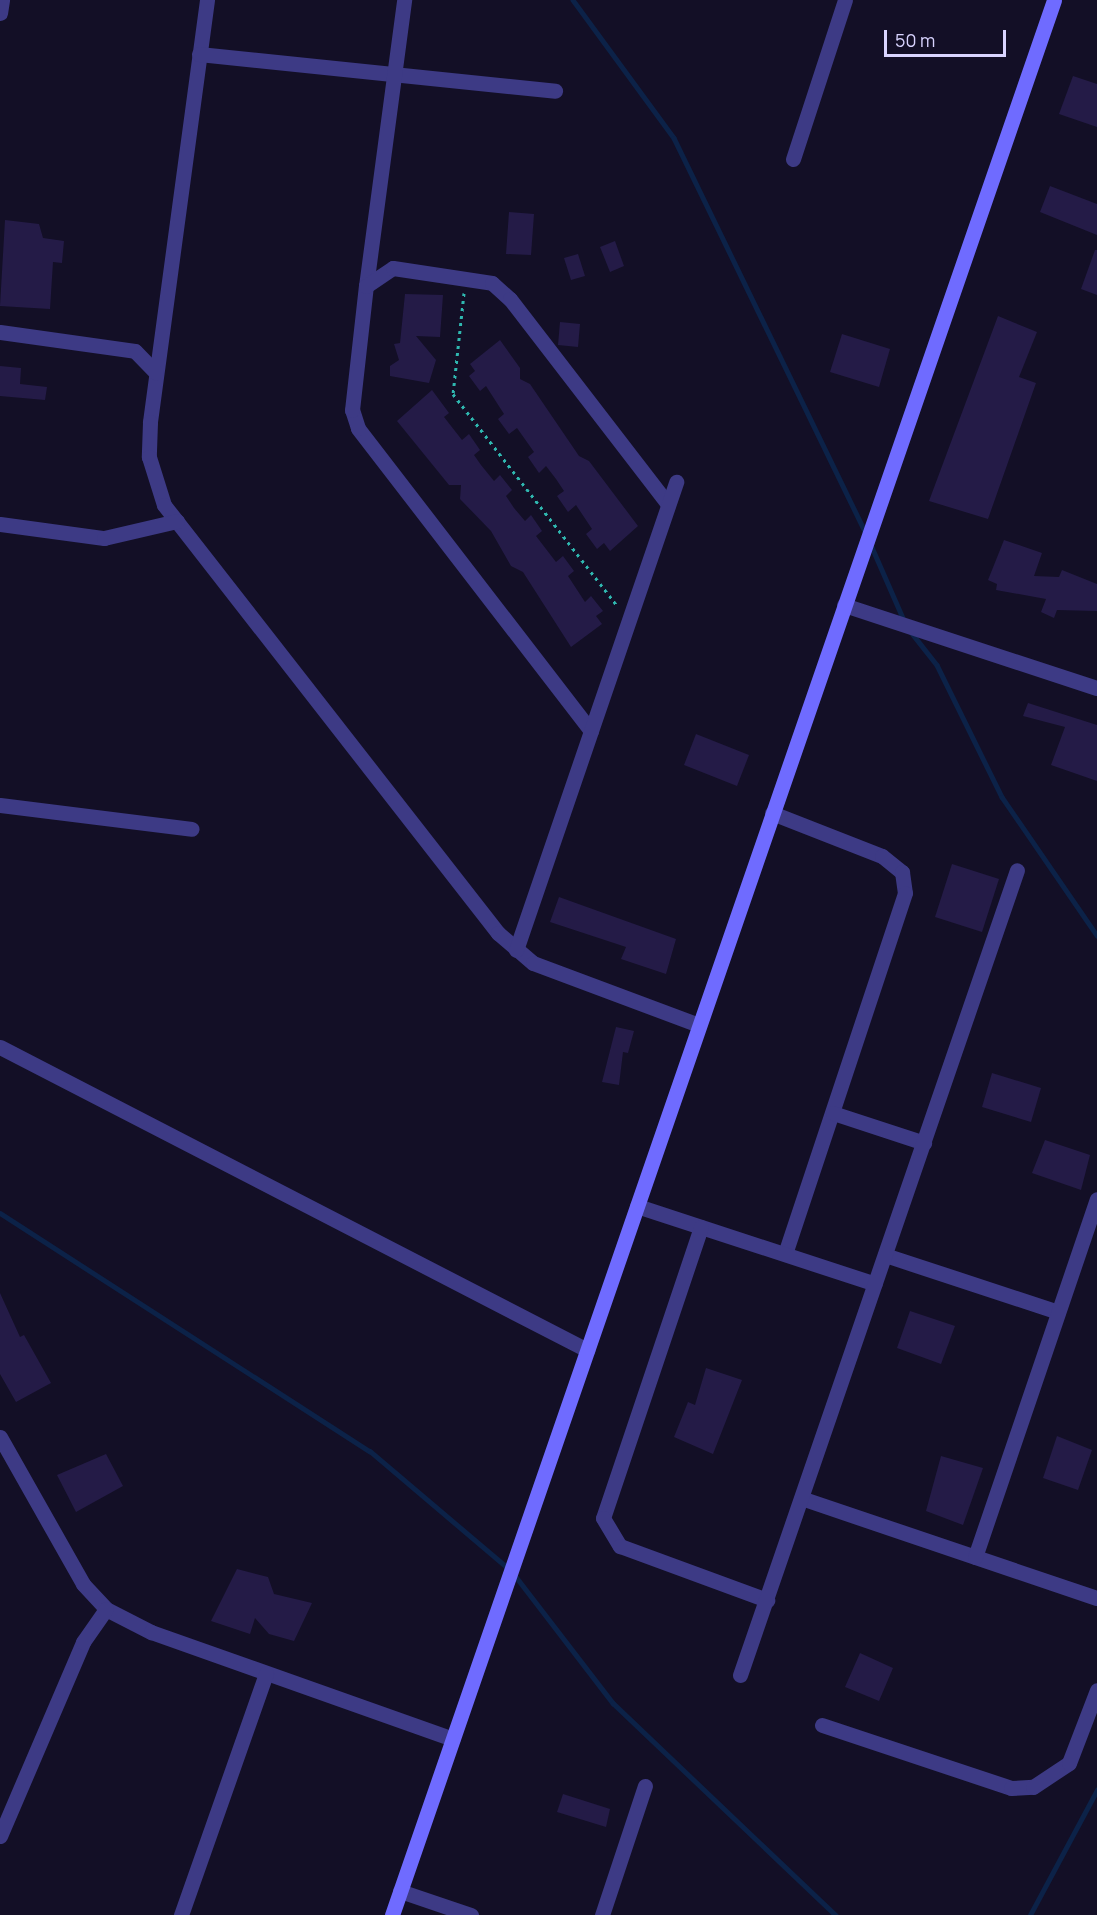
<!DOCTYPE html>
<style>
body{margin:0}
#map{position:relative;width:1097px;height:1915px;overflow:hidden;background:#130f26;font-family:Manrope,sans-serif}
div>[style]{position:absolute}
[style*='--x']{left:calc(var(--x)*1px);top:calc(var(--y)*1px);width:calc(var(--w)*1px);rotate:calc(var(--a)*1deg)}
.stream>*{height:4.5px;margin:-2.25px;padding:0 2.25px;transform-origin:2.25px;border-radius:2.25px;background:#0c2248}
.building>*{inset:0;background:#241b47}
.path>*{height:3px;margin-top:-1.5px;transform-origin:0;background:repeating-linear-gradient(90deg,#2fb8b0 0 3px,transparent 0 7.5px)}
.street>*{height:15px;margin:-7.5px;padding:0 7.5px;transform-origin:7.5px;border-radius:7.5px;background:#3d3a85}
.secondary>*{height:15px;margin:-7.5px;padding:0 7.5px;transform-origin:7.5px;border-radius:7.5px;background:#6f6bff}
span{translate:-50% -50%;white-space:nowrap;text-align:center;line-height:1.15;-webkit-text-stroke:4.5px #130f26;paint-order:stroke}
.scale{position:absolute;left:884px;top:30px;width:122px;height:27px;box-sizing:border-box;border:3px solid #d9d4ff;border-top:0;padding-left:8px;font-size:18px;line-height:21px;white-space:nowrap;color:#d9d4ff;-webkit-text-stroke:4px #130f26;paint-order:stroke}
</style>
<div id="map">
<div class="stream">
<div style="--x:573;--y:0;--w:171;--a:53.8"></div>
<div style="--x:674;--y:138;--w:438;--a:64.1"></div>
<div style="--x:871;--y:545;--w:82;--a:66.3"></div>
<div style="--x:911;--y:632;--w:42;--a:51.8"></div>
<div style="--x:937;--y:665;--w:147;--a:63.8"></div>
<div style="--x:1002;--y:797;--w:168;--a:55.5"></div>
<div style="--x:0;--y:1213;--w:440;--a:32.8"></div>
<div style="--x:370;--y:1451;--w:181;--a:40.3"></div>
<div style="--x:514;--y:1574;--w:163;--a:52.5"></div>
<div style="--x:613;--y:1703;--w:308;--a:43.6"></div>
<div style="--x:1030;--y:1915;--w:142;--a:-61.8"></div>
</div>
<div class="building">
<div style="clip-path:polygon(1073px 76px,1097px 84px,1097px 127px,1059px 114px)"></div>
<div style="clip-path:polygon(1050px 186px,1097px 204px,1097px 235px,1040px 212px)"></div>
<div style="clip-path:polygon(509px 212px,534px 214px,531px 255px,506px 254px)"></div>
<div style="clip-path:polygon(5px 220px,39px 224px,43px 238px,64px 241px,62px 263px,53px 262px,50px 309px,0 306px)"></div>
<div style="clip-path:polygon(615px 241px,624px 266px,610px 272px,600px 247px)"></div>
<div style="clip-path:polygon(1095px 250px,1097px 250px,1097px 295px,1081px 289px)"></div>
<div style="clip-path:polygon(578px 254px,585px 276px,571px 280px,564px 258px)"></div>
<div style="clip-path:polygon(405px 294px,443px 295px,440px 337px,416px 336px,436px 360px,429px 383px,390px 376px,390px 366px,399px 360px,394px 344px,400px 343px)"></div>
<div style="clip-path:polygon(998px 316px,1037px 332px,1019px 377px,1036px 383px,988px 519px,929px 501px)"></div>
<div style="clip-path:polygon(560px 322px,580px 324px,578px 347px,558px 345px)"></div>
<div style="clip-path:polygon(842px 334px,890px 349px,879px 387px,830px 372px)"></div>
<div style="clip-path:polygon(500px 340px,520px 368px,520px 379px,530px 384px,579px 456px,589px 461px,638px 526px,610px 551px,604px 543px,597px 549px,586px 534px,592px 529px,576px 505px,568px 512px,557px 496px,564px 491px,556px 479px,546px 466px,539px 473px,528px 457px,534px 452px,517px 428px,509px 434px,498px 419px,504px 414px,486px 386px,480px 391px,469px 376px,475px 371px,470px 364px)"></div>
<div style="clip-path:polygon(0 366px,21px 368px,20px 384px,47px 387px,45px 400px,0 396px)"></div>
<div style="clip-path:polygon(432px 390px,449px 413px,444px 417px,462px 440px,469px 434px,480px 450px,474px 455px,481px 465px,494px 481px,500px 475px,512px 490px,506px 496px,514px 508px,525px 521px,531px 515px,542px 531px,536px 536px,556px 562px,563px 556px,574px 571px,568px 576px,585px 602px,591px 596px,603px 611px,596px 616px,602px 624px,571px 647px,523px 572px,511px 566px,491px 531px,460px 499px,461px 485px,449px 485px,397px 421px)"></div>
<div style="clip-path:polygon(1004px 540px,1042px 553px,1034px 576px,1059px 577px,1062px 570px,1097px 584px,1097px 611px,1057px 610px,1054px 618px,1041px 612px,1046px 599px,996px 590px,997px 584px,988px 580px)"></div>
<div style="clip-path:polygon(1028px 703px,1097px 725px,1097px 781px,1051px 765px,1065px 727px,1023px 716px)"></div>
<div style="clip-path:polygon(696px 734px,749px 755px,737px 786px,684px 765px)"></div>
<div style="clip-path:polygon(952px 864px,999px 879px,982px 932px,935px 917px)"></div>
<div style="clip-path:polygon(559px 897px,676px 939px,666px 974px,621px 959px,626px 947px,550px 922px)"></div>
<div style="clip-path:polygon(616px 1027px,634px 1031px,628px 1053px,623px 1052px,619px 1085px,602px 1082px)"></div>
<div style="clip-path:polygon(992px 1073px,1041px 1088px,1031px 1122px,982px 1107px)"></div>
<div style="clip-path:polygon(1045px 1140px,1090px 1155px,1081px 1190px,1032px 1173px)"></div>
<div style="clip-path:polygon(0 1293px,20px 1337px,24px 1335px,51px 1383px,16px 1402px,0 1374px)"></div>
<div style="clip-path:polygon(910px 1311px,955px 1326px,941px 1364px,897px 1348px)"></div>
<div style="clip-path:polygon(706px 1368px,742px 1380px,713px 1454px,674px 1437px,688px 1402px,695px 1405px)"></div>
<div style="clip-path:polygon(1057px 1436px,1092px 1450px,1078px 1490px,1043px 1478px)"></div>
<div style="clip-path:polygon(106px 1454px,123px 1486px,76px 1512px,57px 1475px)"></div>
<div style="clip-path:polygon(941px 1456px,983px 1468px,963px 1525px,926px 1511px)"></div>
<div style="clip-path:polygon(237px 1569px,268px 1577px,274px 1594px,312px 1603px,294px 1641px,269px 1634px,255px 1618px,250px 1634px,211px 1621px)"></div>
<div style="clip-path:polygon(860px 1653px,893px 1668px,879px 1701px,845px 1687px)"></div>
<div style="clip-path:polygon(563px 1794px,610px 1809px,606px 1827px,557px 1812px)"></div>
</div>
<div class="path">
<div style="--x:464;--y:293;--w:102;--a:96.2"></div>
<div style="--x:453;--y:394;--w:269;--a:52.2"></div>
</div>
<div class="street">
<div style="--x:207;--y:0;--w:426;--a:97.7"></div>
<div style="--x:150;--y:422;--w:35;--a:92"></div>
<div style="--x:149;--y:457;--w:50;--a:72.6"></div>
<div style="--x:164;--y:505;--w:543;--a:52.03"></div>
<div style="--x:498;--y:933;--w:46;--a:40.6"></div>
<div style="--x:533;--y:963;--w:177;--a:20.5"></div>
<div style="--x:0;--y:13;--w:13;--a:-81"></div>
<div style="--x:199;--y:54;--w:358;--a:5.9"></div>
<div style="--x:793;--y:159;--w:167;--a:-71.9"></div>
<div style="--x:366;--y:286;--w:289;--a:-82.4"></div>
<div style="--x:0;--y:332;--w:136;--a:8"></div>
<div style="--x:135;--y:351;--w:30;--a:46"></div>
<div style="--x:0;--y:524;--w:105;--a:7.7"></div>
<div style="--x:104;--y:538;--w:75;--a:-13.1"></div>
<div style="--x:844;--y:605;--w:266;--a:18.2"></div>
<div style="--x:591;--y:731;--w:382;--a:-127.6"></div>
<div style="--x:358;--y:428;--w:19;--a:-108"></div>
<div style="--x:352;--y:410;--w:125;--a:-83.6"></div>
<div style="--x:366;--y:286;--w:32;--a:-34"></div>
<div style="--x:393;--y:268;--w:100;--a:8.6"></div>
<div style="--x:492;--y:283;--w:24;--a:42"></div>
<div style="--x:510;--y:299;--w:259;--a:52.4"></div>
<div style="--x:0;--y:805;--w:193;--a:7.1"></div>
<div style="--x:772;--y:813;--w:118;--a:21.4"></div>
<div style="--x:882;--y:856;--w:26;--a:39"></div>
<div style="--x:902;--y:872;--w:21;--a:82"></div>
<div style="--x:905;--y:893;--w:380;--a:108.4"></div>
<div style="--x:516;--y:950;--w:495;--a:-71.1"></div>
<div style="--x:0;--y:1047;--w:661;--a:27.3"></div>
<div style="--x:833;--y:1113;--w:96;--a:18.2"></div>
<div style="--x:637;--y:1206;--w:250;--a:18.1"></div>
<div style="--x:701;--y:1227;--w:307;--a:108.6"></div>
<div style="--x:603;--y:1518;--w:33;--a:59"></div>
<div style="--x:620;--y:1546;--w:157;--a:20.2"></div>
<div style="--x:885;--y:1255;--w:182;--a:18.2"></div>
<div style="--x:0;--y:1437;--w:169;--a:60.5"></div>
<div style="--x:83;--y:1584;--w:34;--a:47"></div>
<div style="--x:106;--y:1609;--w:51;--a:27.1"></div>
<div style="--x:151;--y:1632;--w:320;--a:19.5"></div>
<div style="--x:804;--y:1499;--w:309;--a:18.7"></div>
<div style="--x:975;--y:1557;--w:378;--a:-71.2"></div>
<div style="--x:740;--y:1675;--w:851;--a:-71.01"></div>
<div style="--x:822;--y:1725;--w:199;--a:18.4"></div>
<div style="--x:1011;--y:1788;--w:22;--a:-3"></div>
<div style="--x:1033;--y:1787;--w:43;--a:-33.7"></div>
<div style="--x:1069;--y:1763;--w:78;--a:-69"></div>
<div style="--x:0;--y:1836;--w:211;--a:-66.8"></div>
<div style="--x:83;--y:1642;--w:40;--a:-55.1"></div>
<div style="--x:400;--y:1891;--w:75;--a:18.7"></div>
<div style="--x:181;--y:1915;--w:256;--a:-70.6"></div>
<div style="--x:602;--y:1915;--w:136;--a:-71.6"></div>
</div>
<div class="secondary">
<div style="--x:392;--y:1915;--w:2026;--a:-70.93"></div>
</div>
<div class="scale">50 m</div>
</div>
